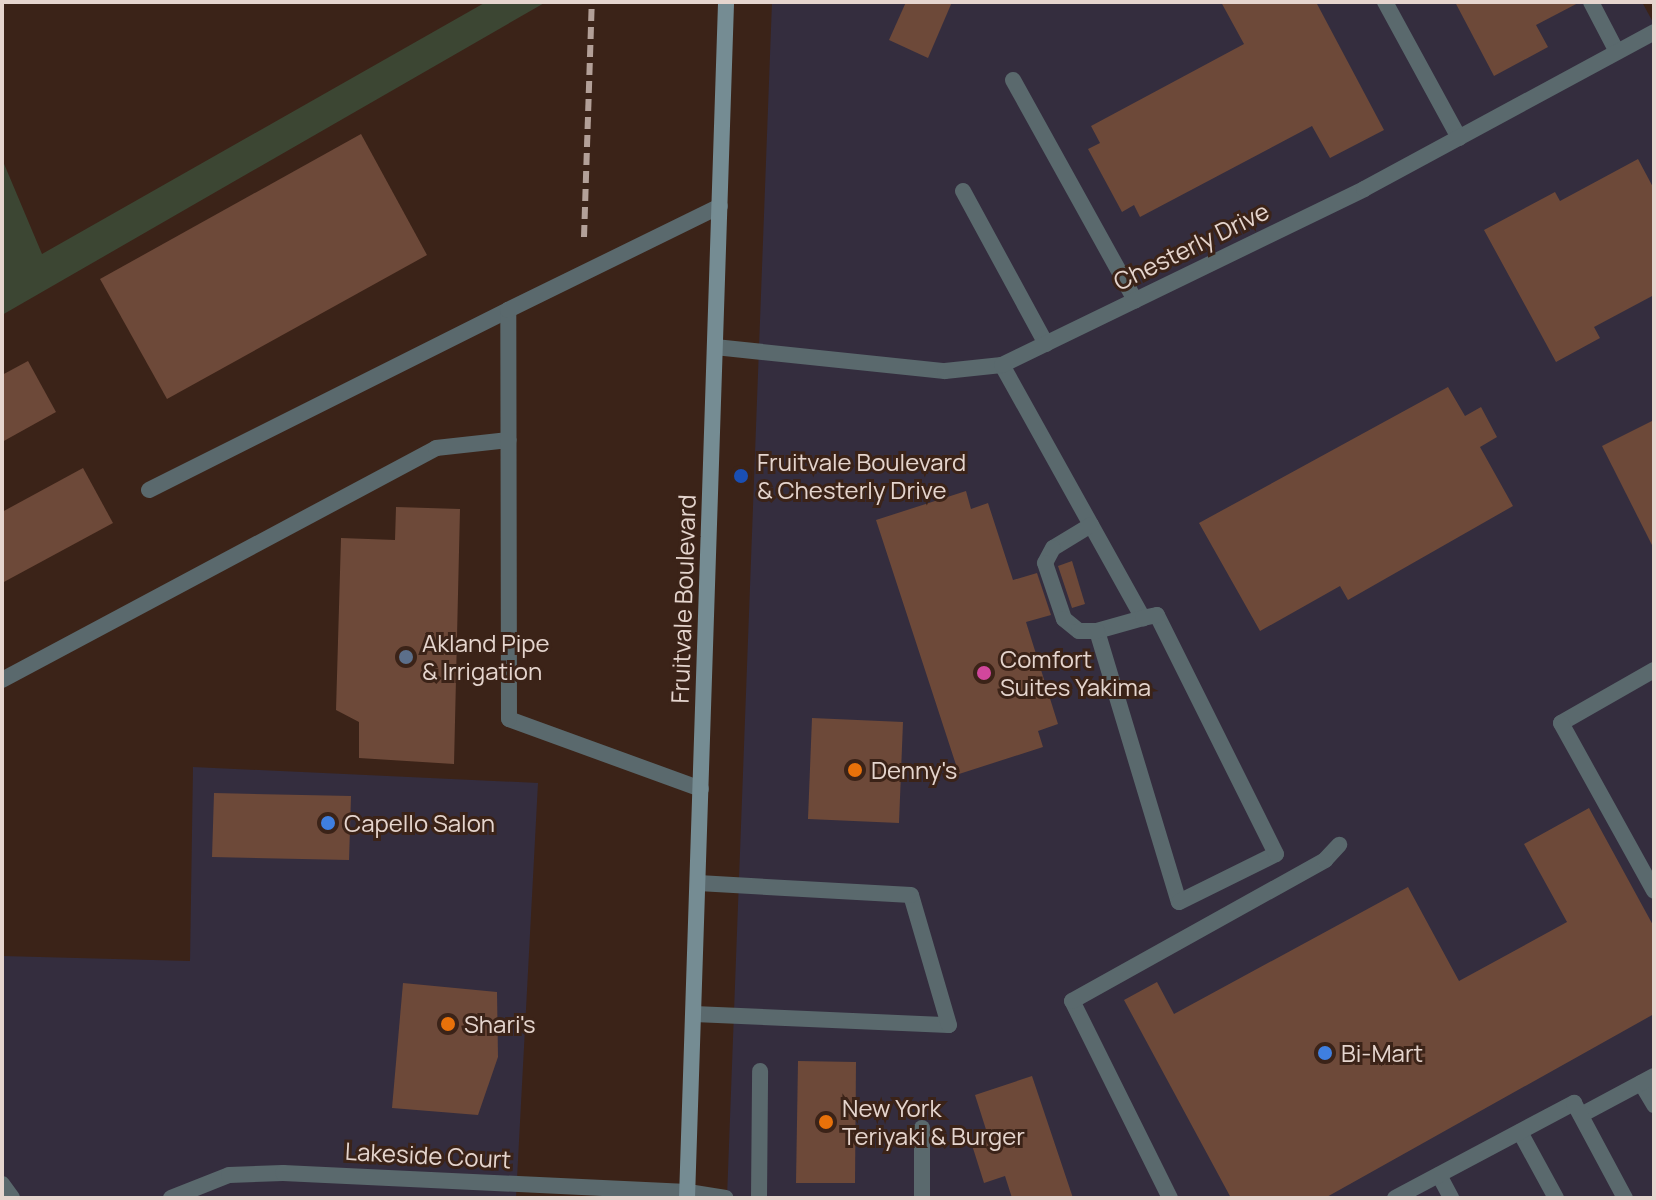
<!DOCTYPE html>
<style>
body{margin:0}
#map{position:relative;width:1656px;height:1200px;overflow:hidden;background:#3b2318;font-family:Manrope,sans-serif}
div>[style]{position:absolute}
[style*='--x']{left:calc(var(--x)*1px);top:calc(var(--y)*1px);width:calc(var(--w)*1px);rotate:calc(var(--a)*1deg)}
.commercial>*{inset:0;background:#342d3e}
.green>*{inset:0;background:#3c4633}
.building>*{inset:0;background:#6d4939}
.service>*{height:16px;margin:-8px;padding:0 8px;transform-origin:8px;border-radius:8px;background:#5a696d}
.minor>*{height:16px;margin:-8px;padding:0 8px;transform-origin:8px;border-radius:8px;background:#5a696d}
.secondary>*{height:16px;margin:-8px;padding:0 8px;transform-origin:8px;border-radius:8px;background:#758c93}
.rail>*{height:6px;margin-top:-3px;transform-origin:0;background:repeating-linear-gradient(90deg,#b3a098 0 12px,transparent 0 18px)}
.dots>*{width:22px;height:22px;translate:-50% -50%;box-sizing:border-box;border:4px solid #3b2318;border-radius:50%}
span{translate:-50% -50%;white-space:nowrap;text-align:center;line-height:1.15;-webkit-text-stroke:6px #3b2318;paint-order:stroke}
.street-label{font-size:24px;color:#e5d5ce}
.poi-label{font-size:24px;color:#e5d5ce}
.left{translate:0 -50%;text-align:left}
.frame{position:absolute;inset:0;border:4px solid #e5d5ce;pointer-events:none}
</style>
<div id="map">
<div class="commercial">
<div style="clip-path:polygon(772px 2px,1642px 2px,1654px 24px,1654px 1198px,727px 1198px)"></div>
<div style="clip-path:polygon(193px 767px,538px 783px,516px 1198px,2px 1198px,2px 956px,190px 961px)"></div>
</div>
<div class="green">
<div style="clip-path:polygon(486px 2px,546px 2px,2px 315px,2px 159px,42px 254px)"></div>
</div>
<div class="building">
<div style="clip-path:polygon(906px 2px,952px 2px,928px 58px,889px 40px)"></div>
<div style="clip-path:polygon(1221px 2px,1316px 2px,1384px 130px,1330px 158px,1312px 126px,1140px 217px,1134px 205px,1122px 212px,1088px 149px,1100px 143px,1091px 126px,1244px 44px)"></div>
<div style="clip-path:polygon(1455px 2px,1580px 2px,1536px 25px,1548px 47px,1494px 76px)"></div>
<div style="clip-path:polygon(361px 134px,427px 255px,167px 399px,100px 279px)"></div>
<div style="clip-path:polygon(1638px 159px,1654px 189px,1654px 295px,1594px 327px,1600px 338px,1556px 362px,1484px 230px,1555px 192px,1560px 201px)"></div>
<div style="clip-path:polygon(28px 361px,56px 412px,2px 442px,2px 375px)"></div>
<div style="clip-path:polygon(1448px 387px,1465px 416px,1481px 407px,1497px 437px,1480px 447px,1513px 506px,1348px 600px,1340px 586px,1260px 631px,1199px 523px)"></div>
<div style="clip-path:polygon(1654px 420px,1654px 549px,1602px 446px)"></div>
<div style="clip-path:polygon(83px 468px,113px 523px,2px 583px,2px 512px)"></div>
<div style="clip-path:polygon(966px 491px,971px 509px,988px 503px,1013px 580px,1037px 573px,1051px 615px,1026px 622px,1058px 724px,1038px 731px,1043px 747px,959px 774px,876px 520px)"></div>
<div style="clip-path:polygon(396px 507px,460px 509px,454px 764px,359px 758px,359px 722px,336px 710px,341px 538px,395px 540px)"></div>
<div style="clip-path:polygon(1072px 561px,1085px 604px,1072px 608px,1058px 566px)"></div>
<div style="clip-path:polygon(812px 718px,903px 722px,899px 823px,808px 819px)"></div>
<div style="clip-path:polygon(214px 793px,351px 796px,349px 860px,212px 857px)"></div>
<div style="clip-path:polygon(1589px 808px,1654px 927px,1654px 1014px,1325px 1198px,1231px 1198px,1124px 1000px,1157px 982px,1174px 1014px,1408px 887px,1459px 981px,1567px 922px,1524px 844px)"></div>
<div style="clip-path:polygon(403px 983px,497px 992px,498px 1057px,478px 1115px,392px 1108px)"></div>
<div style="clip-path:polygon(798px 1061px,856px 1062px,855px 1183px,796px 1183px)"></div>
<div style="clip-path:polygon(1032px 1076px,1073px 1198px,1012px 1198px,1005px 1176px,984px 1183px,972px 1145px,989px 1139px,975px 1095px)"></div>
</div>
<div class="service">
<div style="--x:1385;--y:2;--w:155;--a:61.4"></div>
<div style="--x:1591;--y:2;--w:56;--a:62.5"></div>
<div style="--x:1013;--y:80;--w:252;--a:61"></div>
<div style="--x:963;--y:191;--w:174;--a:61.5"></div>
<div style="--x:1002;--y:365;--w:290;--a:60.9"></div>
<div style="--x:1143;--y:618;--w:48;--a:164.2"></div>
<div style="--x:1097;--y:631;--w:283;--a:73.2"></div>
<div style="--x:1179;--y:902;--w:108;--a:-26.3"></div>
<div style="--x:1276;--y:854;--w:267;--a:-116.5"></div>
<div style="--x:1157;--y:615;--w:14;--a:168"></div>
<div style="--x:149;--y:490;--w:402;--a:-26.6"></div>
<div style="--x:1091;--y:525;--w:44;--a:148.8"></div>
<div style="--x:1053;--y:548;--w:17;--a:118"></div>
<div style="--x:1045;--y:563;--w:59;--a:71.3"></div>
<div style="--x:1064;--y:619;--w:19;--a:39"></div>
<div style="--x:1079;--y:631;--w:18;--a:0"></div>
<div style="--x:1654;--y:670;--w:107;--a:150.3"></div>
<div style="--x:1561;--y:723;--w:192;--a:61"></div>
<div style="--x:2;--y:680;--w:492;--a:-28.1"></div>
<div style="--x:436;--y:448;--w:73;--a:-6.3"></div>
<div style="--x:701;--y:789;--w:204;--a:-160"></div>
<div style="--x:509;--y:719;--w:409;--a:-90.1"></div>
<div style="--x:508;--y:310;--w:236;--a:-26.1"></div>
<div style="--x:694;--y:1014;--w:255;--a:2.5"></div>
<div style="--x:949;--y:1025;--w:135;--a:-106.3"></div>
<div style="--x:911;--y:895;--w:213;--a:-176.8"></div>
<div style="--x:1641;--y:1083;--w:26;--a:59"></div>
<div style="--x:1581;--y:1115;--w:83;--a:-28.1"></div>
<div style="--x:1520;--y:1132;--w:75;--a:61.4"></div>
<div style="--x:1439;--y:1175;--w:26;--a:62"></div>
<div style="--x:2;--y:1184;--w:17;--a:54"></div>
<div style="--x:688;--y:1192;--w:38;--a:9"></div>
<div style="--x:759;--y:1198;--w:127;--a:-89.5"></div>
<div style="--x:922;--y:1198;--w:70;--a:-90"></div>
<div style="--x:1170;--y:1198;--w:220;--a:-116.4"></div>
<div style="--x:1072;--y:1001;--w:290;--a:-29.1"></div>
<div style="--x:1325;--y:860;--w:21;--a:-47"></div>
<div style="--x:1395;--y:1198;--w:203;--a:-28"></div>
<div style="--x:1574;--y:1103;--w:108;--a:61.8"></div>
</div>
<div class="minor">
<div style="--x:715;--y:347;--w:231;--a:6"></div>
<div style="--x:945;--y:371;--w:57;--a:-6"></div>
<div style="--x:1002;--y:365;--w:403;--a:-25.9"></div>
<div style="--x:1364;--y:189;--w:330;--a:-28.4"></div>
<div style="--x:171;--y:1198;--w:62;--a:-21.6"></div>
<div style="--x:229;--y:1175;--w:54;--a:-2.1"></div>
<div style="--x:283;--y:1173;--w:405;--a:2.7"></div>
</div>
<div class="secondary">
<div style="--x:687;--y:1198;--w:1197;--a:-88.13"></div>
</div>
<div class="rail">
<div style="--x:584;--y:237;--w:235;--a:-88.1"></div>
</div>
<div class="dots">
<div style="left:741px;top:476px;background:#1a4fb4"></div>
<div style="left:406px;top:657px;background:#5c6f8a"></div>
<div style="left:984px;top:673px;background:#d1479c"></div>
<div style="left:855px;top:770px;background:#e8710a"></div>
<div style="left:328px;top:823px;background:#3f7fe0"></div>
<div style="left:448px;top:1024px;background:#e8710a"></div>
<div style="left:1325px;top:1053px;background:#3f7fe0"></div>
<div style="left:826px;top:1122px;background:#e8710a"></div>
</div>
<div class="street-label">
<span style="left:1191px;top:246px;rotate:-26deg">Chesterly Drive</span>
<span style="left:683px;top:599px;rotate:-88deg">Fruitvale Boulevard</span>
<span style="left:428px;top:1155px;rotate:3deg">Lakeside Court</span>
</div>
<div class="poi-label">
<span class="left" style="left:757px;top:476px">Fruitvale Boulevard<br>&amp; Chesterly Drive</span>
<span class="left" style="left:422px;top:657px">Akland Pipe<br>&amp; Irrigation</span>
<span class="left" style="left:1000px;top:673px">Comfort<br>Suites Yakima</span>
<span class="left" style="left:871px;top:770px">Denny's</span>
<span class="left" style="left:344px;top:823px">Capello Salon</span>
<span class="left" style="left:464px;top:1024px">Shari's</span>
<span class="left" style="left:1341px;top:1053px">Bi-Mart</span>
<span class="left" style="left:842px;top:1122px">New York<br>Teriyaki &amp; Burger</span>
</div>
<div class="frame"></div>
</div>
